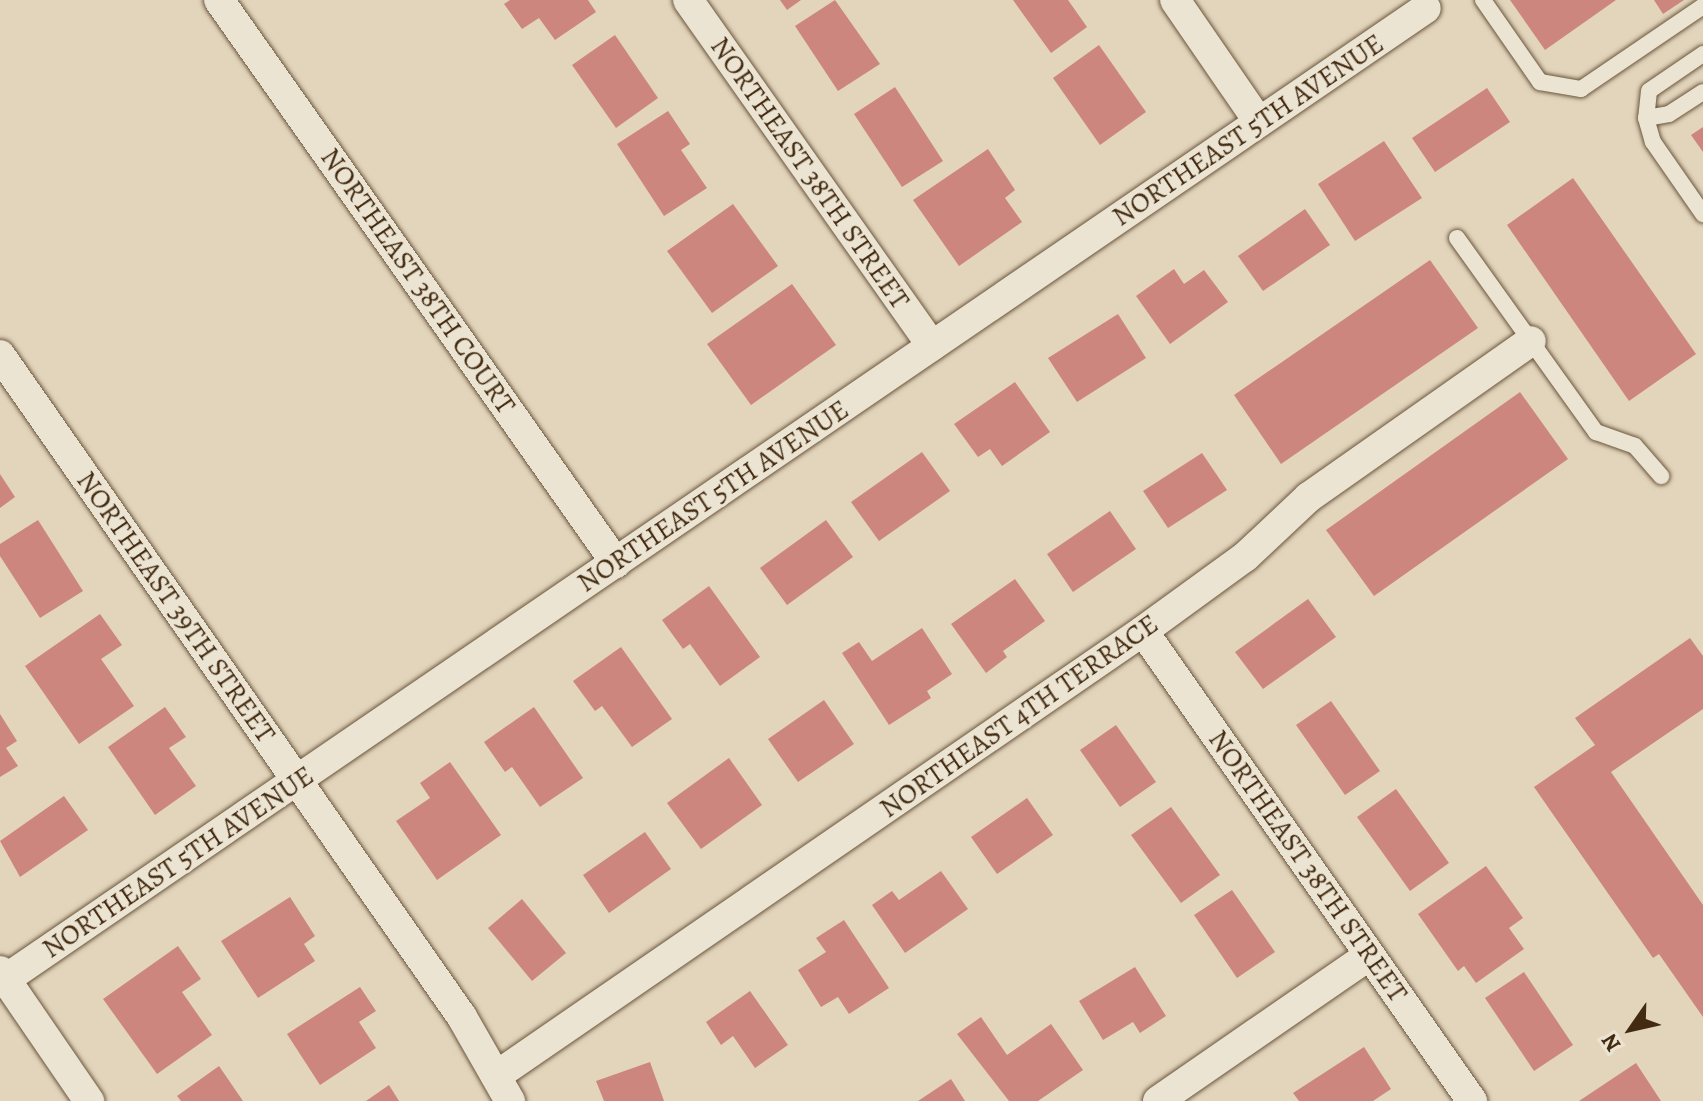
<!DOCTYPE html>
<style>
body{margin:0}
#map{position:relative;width:1703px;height:1101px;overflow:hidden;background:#e2d5bc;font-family:Alegreya,serif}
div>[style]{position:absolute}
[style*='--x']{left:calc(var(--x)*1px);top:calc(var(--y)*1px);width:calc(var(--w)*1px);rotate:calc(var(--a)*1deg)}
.building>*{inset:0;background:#cd867d}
.roads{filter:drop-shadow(0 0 2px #6b563c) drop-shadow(0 0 2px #6b563c)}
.lane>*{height:16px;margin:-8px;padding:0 8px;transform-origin:8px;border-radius:8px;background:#ece4d3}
.street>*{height:30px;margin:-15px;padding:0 15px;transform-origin:15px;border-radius:15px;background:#ece4d3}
span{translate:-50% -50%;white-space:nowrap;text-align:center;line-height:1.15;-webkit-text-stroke:6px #ece4d3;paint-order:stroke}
.street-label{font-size:28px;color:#432b11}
.north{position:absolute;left:1591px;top:989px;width:80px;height:80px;-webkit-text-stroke:6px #ece4d3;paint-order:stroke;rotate:236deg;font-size:22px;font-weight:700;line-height:32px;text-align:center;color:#432b11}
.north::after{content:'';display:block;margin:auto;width:28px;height:36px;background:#432b11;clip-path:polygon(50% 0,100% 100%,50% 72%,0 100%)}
</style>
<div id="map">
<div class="building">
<div style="clip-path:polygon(510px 0,588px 0,596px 12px,555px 40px,539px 18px,522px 29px,504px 4px)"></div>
<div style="clip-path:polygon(780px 0,801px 0,787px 10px)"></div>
<div style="clip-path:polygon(835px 0,880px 64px,838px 91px,795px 26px)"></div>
<div style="clip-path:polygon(1013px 0,1068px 0,1087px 27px,1051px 53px)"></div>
<div style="clip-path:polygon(1510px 0,1616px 0,1545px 50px)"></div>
<div style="clip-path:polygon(1654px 0,1684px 0,1663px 14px)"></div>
<div style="clip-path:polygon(615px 35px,658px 98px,616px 128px,572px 65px)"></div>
<div style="clip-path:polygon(1099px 45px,1146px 112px,1100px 145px,1053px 78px)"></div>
<div style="clip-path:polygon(895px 87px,943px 161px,902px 187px,854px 114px)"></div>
<div style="clip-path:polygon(1487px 88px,1510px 122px,1435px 172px,1412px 138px)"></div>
<div style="clip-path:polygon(668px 111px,690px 144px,681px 150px,707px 188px,664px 216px,617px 144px)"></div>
<div style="clip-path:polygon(1703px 127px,1703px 152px,1691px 135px)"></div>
<div style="clip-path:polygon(1384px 141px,1422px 198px,1355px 241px,1318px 184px)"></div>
<div style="clip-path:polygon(988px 149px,1015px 190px,1005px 198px,1022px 222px,959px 266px,913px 200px)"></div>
<div style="clip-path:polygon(1573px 178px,1696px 354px,1629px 401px,1507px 225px)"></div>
<div style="clip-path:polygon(733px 204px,778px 266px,712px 313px,667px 251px)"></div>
<div style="clip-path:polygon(1305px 209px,1330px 245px,1263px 291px,1238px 256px)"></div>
<div style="clip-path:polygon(1430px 260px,1478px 328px,1281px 464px,1234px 395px)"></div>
<div style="clip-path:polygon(1174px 269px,1184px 284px,1204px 270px,1228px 302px,1170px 344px,1136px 296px)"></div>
<div style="clip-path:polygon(792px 284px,836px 345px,751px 405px,707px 344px)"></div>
<div style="clip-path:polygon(1118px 314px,1146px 358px,1077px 402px,1048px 358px)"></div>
<div style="clip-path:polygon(1015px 382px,1050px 432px,1002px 466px,990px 449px,978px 457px,954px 424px)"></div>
<div style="clip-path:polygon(1520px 392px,1568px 459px,1374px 596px,1326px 530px)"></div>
<div style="clip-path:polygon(922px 452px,950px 491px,879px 541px,851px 502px)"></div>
<div style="clip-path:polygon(1202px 453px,1227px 490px,1168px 528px,1143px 491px)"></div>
<div style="clip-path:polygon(0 474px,15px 497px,0 508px)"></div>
<div style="clip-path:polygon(1110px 511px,1136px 549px,1073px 592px,1047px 554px)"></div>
<div style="clip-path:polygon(38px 520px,83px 591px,40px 618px,0 556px,0 544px)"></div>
<div style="clip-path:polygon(826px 520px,853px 557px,787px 605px,760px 568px)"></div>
<div style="clip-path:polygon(1015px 579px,1045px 621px,1003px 651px,1007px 657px,986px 673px,951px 624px)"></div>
<div style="clip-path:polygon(709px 586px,760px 657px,720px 686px,690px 644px,683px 649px,662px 620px)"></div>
<div style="clip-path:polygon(1308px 599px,1336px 637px,1263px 689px,1235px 652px)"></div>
<div style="clip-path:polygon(100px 614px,122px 645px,101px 659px,134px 706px,79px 744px,25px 666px)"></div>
<div style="clip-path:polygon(922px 628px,952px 674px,927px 691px,931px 698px,889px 725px,842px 653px,859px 642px,872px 661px)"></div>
<div style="clip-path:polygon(1690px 638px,1703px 656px,1703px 709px,1611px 772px,1703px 905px,1703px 1017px,1659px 954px,1653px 958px,1534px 787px,1595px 745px,1575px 718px)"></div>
<div style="clip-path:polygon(621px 647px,672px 719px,632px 747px,602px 706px,595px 711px,573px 681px)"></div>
<div style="clip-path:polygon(824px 700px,854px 744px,798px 782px,768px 739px)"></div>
<div style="clip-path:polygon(1331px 701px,1380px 771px,1345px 795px,1296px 725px)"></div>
<div style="clip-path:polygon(165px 707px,186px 737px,169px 748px,196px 786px,155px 815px,108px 747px)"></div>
<div style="clip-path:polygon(534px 707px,583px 778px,540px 807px,512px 767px,505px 772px,484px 742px)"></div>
<div style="clip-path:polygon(0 714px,17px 741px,6px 748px,18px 766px,0 777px)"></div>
<div style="clip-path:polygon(1116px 725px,1156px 782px,1120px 807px,1080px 750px)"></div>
<div style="clip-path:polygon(729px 758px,762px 805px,701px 849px,667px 803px)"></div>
<div style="clip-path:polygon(450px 762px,501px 835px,437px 880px,396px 821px,430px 798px,420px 783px)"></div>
<div style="clip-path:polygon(1396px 789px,1449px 863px,1410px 891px,1357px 817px)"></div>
<div style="clip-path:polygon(64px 796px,88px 830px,20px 877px,0 841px)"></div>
<div style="clip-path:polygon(1027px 798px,1053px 835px,997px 874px,971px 837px)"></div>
<div style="clip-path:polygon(1171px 807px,1220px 875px,1181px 903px,1131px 835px)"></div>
<div style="clip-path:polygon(645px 832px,671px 869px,609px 913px,583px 875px)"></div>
<div style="clip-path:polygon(1486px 866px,1523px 918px,1509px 928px,1524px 949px,1476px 983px,1464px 966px,1458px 971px,1418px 914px)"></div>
<div style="clip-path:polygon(941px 871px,968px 909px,905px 953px,872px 905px,892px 891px,899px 900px)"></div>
<div style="clip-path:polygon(1232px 890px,1275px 952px,1237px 978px,1194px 915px)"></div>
<div style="clip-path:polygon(290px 897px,315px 936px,304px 944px,315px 961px,258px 998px,221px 941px)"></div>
<div style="clip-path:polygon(522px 899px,566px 953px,532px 981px,488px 928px)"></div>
<div style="clip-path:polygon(844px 920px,889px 988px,849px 1014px,838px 997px,821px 1007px,798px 970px,826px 952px,816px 938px)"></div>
<div style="clip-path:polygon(178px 946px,201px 979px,182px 992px,212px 1035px,157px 1074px,103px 999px)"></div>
<div style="clip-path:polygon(1135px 967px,1166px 1016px,1140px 1033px,1133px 1022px,1103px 1040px,1079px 1001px)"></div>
<div style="clip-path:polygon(1524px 972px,1573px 1045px,1534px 1071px,1485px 998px)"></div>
<div style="clip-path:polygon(360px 987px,376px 1011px,359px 1022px,376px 1048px,320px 1085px,287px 1034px)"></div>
<div style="clip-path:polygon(750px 991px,788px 1045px,755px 1068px,733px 1036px,721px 1045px,706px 1022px)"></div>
<div style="clip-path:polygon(981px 1017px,1007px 1055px,1051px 1024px,1083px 1070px,1038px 1101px,1009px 1101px,957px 1034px)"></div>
<div style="clip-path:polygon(1364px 1047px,1391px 1089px,1373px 1101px,1299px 1101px,1293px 1093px)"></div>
<div style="clip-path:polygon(650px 1062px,664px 1101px,604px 1101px,596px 1081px)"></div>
<div style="clip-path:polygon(1636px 1063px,1661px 1101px,1579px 1101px)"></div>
<div style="clip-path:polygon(219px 1066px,243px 1101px,181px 1101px,177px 1096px)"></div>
<div style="clip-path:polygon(951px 1079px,965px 1101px,918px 1101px)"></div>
<div style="clip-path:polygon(389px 1085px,399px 1101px,366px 1101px)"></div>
</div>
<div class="roads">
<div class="lane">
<div style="--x:1483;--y:0;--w:100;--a:55.2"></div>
<div style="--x:1540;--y:82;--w:42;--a:9.7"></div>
<div style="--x:1581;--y:89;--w:148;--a:-34.2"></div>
<div style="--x:1703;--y:54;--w:65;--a:145.6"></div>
<div style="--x:1649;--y:91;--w:27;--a:96"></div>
<div style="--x:1646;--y:118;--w:23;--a:-10"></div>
<div style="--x:1669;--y:114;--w:40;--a:-32.9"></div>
<div style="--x:1646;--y:118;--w:25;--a:74"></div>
<div style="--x:1653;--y:142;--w:88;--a:55.2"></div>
<div style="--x:1457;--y:238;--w:239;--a:54.4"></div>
<div style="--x:1596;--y:432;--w:41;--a:19.7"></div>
<div style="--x:1635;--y:446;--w:40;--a:49"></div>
</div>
<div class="street">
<div style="--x:219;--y:0;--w:689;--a:54.81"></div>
<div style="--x:688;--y:0;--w:423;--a:54.8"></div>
<div style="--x:1175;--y:0;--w:148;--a:55.5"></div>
<div style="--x:0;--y:355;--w:807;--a:55.09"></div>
<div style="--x:462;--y:1017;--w:97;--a:60.3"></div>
<div style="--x:1143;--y:631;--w:574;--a:55.01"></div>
<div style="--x:0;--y:971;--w:158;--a:55.6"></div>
<div style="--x:0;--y:983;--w:1727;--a:-34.36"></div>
<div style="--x:496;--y:1076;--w:785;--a:-34.52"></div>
<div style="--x:1143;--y:631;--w:126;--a:-36"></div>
<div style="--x:1245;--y:557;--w:88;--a:-43.2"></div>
<div style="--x:1309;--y:497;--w:271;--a:-35.1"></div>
<div style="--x:1158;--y:1101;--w:257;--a:-34.6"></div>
</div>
</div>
<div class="street-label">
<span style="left:1248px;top:130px;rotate:-34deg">NORTHEAST 5TH AVENUE</span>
<span style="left:810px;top:173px;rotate:55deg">NORTHEAST 38TH STREET</span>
<span style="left:418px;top:281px;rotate:55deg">NORTHEAST 38TH COURT</span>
<span style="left:713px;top:496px;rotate:-34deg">NORTHEAST 5TH AVENUE</span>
<span style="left:176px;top:607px;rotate:55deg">NORTHEAST 39TH STREET</span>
<span style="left:1019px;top:716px;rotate:-35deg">NORTHEAST 4TH TERRACE</span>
<span style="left:178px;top:862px;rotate:-34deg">NORTHEAST 5TH AVENUE</span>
<span style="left:1308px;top:866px;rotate:55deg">NORTHEAST 38TH STREET</span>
</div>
<div class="north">N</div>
</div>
